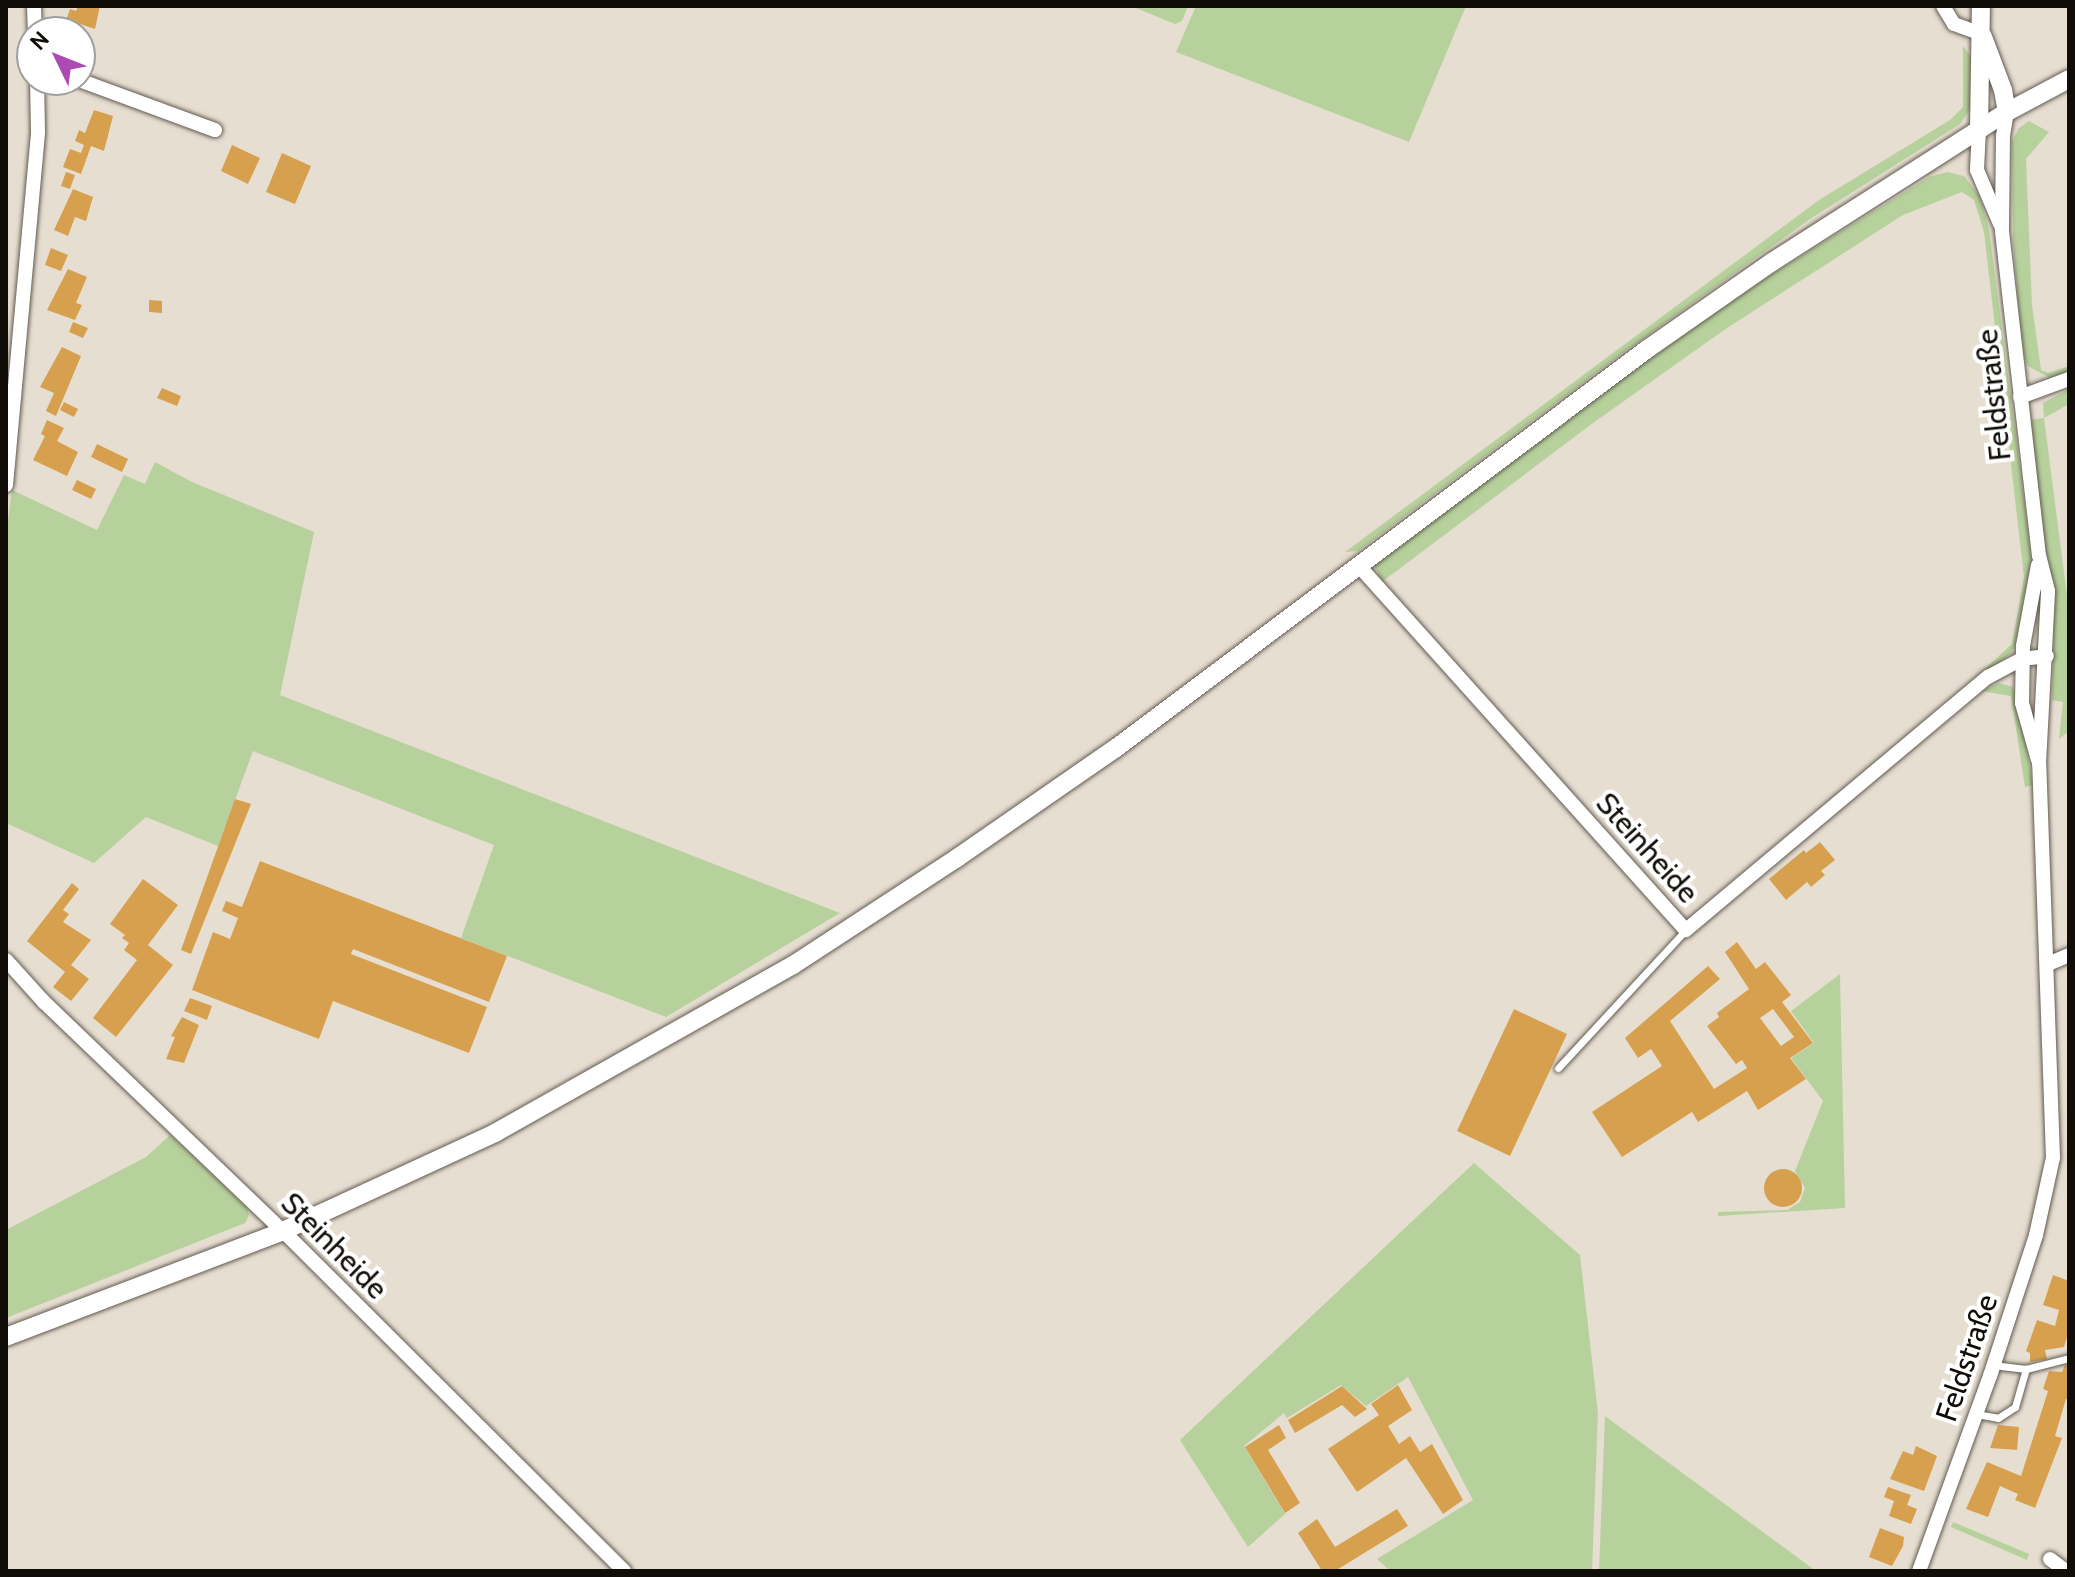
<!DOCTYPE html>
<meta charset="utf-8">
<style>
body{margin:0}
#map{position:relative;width:2075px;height:1577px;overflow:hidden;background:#e7ded2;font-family:Cabin,sans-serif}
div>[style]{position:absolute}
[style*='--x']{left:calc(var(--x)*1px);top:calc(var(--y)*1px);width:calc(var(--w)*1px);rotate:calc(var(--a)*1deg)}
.green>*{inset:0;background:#b6d19b}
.building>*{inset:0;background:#d7a04e}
.round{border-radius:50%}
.roads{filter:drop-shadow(0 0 2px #625a50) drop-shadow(0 0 2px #625a50)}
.service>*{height:7px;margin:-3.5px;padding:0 3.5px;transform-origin:3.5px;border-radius:3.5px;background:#fff}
.minor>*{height:14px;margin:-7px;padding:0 7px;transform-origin:7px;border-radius:7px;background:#fff}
.tertiary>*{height:18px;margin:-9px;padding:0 9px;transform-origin:9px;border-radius:9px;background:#fff}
span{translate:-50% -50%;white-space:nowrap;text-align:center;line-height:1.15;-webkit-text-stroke:8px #fff;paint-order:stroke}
.street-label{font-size:30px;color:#100d09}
.frame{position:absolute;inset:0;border:8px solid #100d09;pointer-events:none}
.north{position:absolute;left:16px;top:16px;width:80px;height:80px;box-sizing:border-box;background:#fff;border:2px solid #9f9e9d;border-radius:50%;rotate:313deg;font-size:22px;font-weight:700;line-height:32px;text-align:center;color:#100d09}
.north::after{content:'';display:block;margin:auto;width:28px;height:36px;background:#ac4bb3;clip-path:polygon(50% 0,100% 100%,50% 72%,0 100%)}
</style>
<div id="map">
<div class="green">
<div style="clip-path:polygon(1131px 6px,1188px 6px,1182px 21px,1175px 24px)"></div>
<div style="clip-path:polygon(1196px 6px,1466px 6px,1409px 142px,1176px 52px)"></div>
<div style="clip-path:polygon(1963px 46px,1973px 60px,1973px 95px,1970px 109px,1960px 124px,1810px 219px,1613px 360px,1358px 551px,1345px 552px,1819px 200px,1950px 120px,1963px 107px)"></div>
<div style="clip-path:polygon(2029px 121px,2049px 132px,2026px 159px,2032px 305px,2041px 370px,2048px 373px,2069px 366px,2069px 371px,2050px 378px,2028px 366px,2022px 351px,2013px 239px,2012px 141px,2019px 128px)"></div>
<div style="clip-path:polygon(1947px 172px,1964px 176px,1979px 195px,1989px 229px,2032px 561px,2028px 608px,2021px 635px,2011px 653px,1970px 687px,1968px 684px,2012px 644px,2024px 577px,1984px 232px,1974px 200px,1962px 192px,1903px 215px,1727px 328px,1593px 423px,1382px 582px,1375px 566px,1381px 557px,1719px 307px,1929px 177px)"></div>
<div style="clip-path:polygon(2069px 389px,2069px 404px,2044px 418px,2069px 611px,2069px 731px,2059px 739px,2063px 702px,2052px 700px,2054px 609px,2028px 420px,2044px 418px,2043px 403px)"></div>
<div style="clip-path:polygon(155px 462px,192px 482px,314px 532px,280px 695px,840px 913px,666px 1017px,461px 938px,494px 845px,253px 751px,218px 846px,146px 817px,94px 863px,6px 823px,6px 536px,12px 490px,97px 530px,124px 475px,145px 484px)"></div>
<div style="clip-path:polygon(1999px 683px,2013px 687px,2017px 696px,2033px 785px,2025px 787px,2011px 696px,1981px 691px)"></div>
<div style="clip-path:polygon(1840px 974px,1845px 1208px,1718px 1216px,1718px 1212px,1787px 1210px,1800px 1202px,1805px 1188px,1795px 1171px,1823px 1101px,1791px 1058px,1814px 1043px,1791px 1011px)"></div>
<div style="clip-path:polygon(170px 1135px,247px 1207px,249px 1215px,245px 1223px,6px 1318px,6px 1230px,146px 1157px)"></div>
<div style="clip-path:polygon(1474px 1163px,1580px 1255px,1598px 1413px,1592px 1571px,1390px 1571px,1377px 1559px,1473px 1500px,1408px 1377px,1366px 1406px,1341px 1385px,1287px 1418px,1284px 1413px,1244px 1446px,1285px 1514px,1248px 1547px,1180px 1440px)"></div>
<div style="clip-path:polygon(1605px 1416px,1688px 1477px,1816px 1571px,1599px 1571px)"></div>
<div style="clip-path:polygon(1953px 1522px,2029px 1554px,2027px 1560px,1951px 1527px)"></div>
</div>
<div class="building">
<div style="clip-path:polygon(78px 6px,100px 6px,95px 29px,80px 24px,77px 32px,62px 32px,70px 9px,76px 11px)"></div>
<div style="clip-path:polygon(94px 110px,113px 116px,104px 151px,91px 146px,81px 174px,63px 167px,70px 149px,81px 153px,84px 145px,75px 141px,79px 130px,85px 133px)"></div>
<div style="clip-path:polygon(232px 145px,260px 158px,248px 184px,221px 171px)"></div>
<div style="clip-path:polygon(282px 153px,311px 166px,295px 204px,266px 192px)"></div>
<div style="clip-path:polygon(66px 172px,75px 175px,70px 189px,61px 186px)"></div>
<div style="clip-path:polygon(73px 189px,93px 197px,86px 221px,75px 217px,68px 236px,54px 230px)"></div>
<div style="clip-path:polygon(51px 248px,68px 255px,61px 271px,45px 265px)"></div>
<div style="clip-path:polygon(68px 269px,87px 277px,76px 303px,82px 305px,75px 320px,47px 310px)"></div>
<div style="clip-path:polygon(149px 300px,162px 301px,162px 313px,149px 312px)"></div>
<div style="clip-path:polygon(73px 322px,88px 328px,83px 338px,69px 332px)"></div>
<div style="clip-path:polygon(62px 347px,81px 356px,56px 416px,46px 411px,54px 393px,40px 387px)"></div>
<div style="clip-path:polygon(162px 388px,181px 396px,177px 406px,157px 398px)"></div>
<div style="clip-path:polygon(64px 402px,78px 409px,74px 417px,60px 410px)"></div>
<div style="clip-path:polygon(47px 420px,64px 428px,57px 441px,78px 452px,67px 476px,33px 460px,45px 436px,41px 434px)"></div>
<div style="clip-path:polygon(97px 444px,128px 459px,122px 472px,91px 457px)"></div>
<div style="clip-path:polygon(77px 480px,96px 489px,91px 499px,72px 490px)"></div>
<div style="clip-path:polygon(235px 799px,251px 804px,191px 954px,181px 950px)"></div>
<div style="clip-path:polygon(1820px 842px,1835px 860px,1821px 871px,1825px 875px,1811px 887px,1807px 882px,1786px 900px,1769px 879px,1804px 850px,1806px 853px)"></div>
<div style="clip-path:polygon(260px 861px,507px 956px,489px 1002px,353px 949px,351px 954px,487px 1007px,469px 1053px,333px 1001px,319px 1039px,192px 990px,213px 932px,230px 939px,238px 918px,222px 911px,226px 901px,242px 907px)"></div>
<div style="clip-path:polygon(143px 879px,178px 905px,148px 945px,173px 965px,116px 1037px,93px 1018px,137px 960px,124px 950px,129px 943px,122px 938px,125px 935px,110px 924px)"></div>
<div style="clip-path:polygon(72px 883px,79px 889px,63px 910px,69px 914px,63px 922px,91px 940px,71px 965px,89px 979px,71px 1001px,53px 987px,65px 972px,27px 941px)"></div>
<div style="clip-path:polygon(evenodd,1737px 942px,1756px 969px,1765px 962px,1791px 995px,1782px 1002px,1813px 1043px,1790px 1058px,1806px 1079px,1758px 1110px,1747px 1091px,1698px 1122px,1692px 1112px,1622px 1157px,1592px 1112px,1662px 1066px,1651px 1049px,1638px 1058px,1625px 1038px,1708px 966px,1720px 979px,1670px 1021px,1714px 1089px,1747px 1068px,1742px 1060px,1736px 1064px,1707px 1026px,1719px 1017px,1717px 1013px,1749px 989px,1725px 952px,1737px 942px,1773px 1009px,1794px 1037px,1781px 1046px,1760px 1018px,1773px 1009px)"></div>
<div style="clip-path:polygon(190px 998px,212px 1006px,207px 1020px,184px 1011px)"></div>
<div style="clip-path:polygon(1514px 1009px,1567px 1034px,1510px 1156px,1457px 1131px)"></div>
<div style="clip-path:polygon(182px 1017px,199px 1025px,184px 1063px,166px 1059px,175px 1037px,171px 1036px)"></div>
<div class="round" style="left:1764px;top:1169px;width:38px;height:38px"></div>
<div style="clip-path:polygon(2053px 1275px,2069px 1281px,2069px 1331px,2064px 1347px,2045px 1350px,2047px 1359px,2030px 1362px,2030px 1353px,2026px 1351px,2037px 1320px,2055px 1326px,2059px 1310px,2043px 1305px)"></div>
<div style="clip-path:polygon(2065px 1365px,2069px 1366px,2069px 1400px,2066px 1399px,2055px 1436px,2062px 1438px,2035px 1508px,2015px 1500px,2018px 1494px,2000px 1486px,1988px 1517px,1966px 1509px,1987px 1462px,2021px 1476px,2048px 1391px,2043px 1389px,2049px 1371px,2062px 1372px)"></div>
<div style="clip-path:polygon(1398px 1385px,1412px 1410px,1388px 1426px,1399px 1444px,1410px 1436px,1420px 1452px,1432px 1444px,1463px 1500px,1443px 1514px,1406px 1458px,1357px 1492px,1328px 1449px,1379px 1415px,1371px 1404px)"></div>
<div style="clip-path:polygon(1342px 1386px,1367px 1409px,1355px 1417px,1342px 1405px,1295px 1433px,1288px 1420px)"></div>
<div style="clip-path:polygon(1279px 1425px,1286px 1438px,1268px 1450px,1300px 1503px,1285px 1513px,1245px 1447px)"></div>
<div style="clip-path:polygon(1998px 1425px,2019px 1427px,2017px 1450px,1990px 1448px)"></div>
<div style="clip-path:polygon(1916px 1446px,1937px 1456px,1924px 1491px,1890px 1479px,1903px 1451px,1913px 1455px)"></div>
<div style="clip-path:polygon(1888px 1487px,1911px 1495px,1907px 1505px,1917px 1509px,1911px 1524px,1889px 1516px,1894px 1501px,1884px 1497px)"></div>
<div style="clip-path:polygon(1397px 1509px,1408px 1526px,1335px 1571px,1322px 1571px,1298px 1533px,1317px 1519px,1335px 1547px)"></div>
<div style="clip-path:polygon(1880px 1528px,1904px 1537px,1903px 1546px,1892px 1566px,1869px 1557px)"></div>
</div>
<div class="roads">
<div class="service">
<div style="--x:1558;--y:1068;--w:188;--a:-47.2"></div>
<div style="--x:1993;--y:1365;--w:33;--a:7"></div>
<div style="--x:2026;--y:1369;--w:44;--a:-14.3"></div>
<div style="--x:1976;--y:1414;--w:22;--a:10"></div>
<div style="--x:1998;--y:1418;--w:20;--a:-33"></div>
<div style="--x:2015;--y:1407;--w:40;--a:-74"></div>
</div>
<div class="minor">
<div style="--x:34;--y:6;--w:26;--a:88"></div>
<div style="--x:1943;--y:6;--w:21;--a:59"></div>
<div style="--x:1954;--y:24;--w:30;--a:20"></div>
<div style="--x:79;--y:80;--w:145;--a:20.2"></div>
<div style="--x:1979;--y:130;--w:40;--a:92.9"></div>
<div style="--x:1977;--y:170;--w:59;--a:66.9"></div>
<div style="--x:2020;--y:397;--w:52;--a:-20.2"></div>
<div style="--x:6;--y:485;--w:355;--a:-84.8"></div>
<div style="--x:38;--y:131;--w:51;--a:-91.1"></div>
<div style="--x:2038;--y:565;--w:82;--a:100.5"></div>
<div style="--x:2023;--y:646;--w:57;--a:91"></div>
<div style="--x:2022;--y:703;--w:59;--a:74.3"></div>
<div style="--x:1359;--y:566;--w:489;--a:48.1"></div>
<div style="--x:1686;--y:930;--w:394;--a:-40"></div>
<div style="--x:1988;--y:677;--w:38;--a:-28"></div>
<div style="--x:2022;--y:659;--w:25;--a:-7"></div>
<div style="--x:6;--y:960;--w:57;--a:47.9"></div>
<div style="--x:44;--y:1002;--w:331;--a:43.8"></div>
<div style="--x:283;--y:1231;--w:482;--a:44.9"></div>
<div style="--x:2048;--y:964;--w:23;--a:-23"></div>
<div style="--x:2050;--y:1559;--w:20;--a:37"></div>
<div style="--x:1919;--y:1571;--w:208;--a:-70"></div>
<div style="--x:1990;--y:1376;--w:148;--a:-71.9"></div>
<div style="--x:2036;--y:1235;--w:79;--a:-77.6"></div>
<div style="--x:2053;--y:1158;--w:394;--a:-92"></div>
<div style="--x:2039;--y:764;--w:173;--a:-87"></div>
<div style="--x:2048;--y:591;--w:36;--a:-104"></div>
<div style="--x:2039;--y:556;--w:329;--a:-96.5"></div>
<div style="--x:2002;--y:229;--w:93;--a:-89.4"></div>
<div style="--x:2003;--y:136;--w:24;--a:-81"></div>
</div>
<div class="tertiary">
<div style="--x:1983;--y:37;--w:57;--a:69.3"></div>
<div style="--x:2003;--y:90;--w:22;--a:80"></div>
<div style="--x:1979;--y:130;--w:124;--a:-89.1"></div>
<div style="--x:6;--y:1337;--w:297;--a:-20.9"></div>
<div style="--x:283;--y:1231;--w:234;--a:-24.8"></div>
<div style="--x:495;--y:1133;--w:342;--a:-29.4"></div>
<div style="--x:793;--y:965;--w:196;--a:-33.1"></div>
<div style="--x:957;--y:858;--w:193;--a:-34.7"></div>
<div style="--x:1116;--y:748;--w:663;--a:-36.9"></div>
<div style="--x:1646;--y:350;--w:154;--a:-34.9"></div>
<div style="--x:1772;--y:262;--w:279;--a:-32.6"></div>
<div style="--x:2007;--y:112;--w:70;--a:-28"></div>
</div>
</div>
<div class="street-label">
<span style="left:1994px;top:395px;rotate:-96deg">Feldstraße</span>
<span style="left:1647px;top:848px;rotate:48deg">Steinheide</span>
<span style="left:334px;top:1246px;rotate:45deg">Steinheide</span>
<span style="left:1967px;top:1358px;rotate:-71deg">Feldstraße</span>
</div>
<div class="frame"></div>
<div class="north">N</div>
</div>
